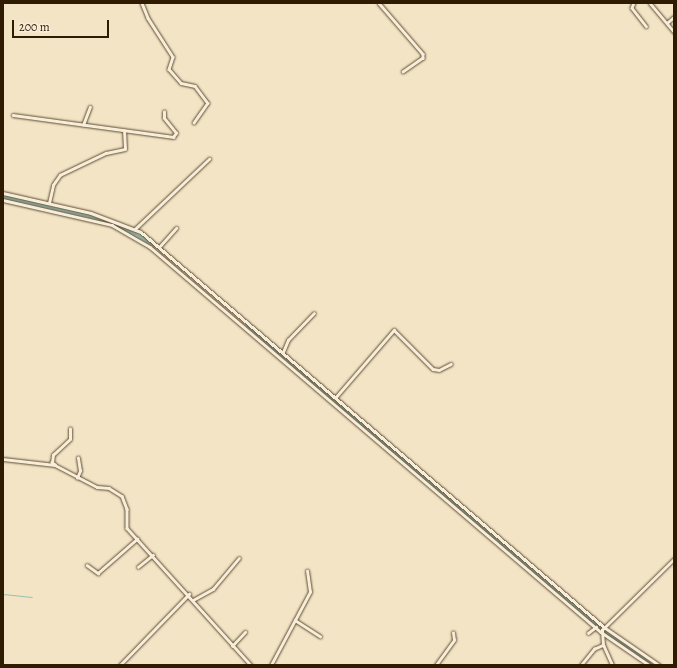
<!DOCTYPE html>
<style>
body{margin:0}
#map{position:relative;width:677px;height:668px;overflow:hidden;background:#f2e4c5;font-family:Alegreya,serif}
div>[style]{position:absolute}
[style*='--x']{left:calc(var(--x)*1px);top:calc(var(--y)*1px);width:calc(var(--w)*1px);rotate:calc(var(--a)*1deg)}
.stream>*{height:1px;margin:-0.5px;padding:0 0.5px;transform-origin:0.5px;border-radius:0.5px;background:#9bbfb4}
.canal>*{height:3.5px;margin:-1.75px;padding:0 1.75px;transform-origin:1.75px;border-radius:1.75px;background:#9bbfb4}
.roads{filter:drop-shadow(0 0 1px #5f4d33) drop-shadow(0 0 1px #5f4d33)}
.minor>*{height:2.5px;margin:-1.25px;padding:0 1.25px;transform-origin:1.25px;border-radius:1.25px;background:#f7edd9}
span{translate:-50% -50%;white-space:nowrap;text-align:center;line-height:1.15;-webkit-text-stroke:3px #f7edd9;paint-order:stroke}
.frame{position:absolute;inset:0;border:4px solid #2e1b02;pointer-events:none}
.scale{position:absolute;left:12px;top:20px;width:97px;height:18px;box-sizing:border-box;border:2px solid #2e1b02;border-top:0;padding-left:5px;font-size:12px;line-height:14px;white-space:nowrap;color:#2e1b02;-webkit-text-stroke:3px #f7edd9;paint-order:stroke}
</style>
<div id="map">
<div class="stream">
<div style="--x:3;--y:594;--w:29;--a:6"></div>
</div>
<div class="canal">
<div style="--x:3;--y:197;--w:107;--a:12.5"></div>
<div style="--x:118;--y:225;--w:42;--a:28.4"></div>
<div style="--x:248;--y:325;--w:383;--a:40.8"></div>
<div style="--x:538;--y:575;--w:95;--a:39.9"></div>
<div style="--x:611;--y:636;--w:50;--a:35.3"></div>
</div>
<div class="roads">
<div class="minor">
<div style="--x:142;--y:3;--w:16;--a:68"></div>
<div style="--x:148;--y:18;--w:46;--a:57.3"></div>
<div style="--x:173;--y:57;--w:13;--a:108"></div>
<div style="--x:169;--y:69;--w:18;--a:49"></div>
<div style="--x:181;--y:83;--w:14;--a:12"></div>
<div style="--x:195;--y:86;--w:21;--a:53"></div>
<div style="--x:208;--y:103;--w:24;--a:125"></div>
<div style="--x:379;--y:3;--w:67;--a:49.2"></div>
<div style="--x:423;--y:54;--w:4;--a:90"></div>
<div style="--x:423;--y:58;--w:24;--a:145"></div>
<div style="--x:634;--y:3;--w:5;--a:112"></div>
<div style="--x:632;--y:8;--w:23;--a:52"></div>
<div style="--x:650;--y:3;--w:38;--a:50"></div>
<div style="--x:667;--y:23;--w:9;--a:-41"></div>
<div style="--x:13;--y:115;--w:162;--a:7.8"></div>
<div style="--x:173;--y:137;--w:5;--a:-53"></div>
<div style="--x:176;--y:133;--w:19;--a:-129"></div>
<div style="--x:164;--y:118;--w:6;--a:-90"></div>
<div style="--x:83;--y:125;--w:19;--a:-69"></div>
<div style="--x:3;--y:193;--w:90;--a:12.8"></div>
<div style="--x:91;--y:213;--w:53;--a:20.8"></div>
<div style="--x:141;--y:232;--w:609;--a:40.47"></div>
<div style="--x:604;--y:627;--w:67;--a:34.6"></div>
<div style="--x:3;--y:200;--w:112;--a:12.9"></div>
<div style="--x:112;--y:225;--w:44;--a:30.1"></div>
<div style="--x:150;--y:247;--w:593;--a:40.49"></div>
<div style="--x:601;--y:632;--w:58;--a:34.5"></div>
<div style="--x:49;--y:203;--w:18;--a:-77"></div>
<div style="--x:53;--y:185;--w:12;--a:-55"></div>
<div style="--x:60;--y:175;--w:51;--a:-25.6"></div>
<div style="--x:106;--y:153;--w:19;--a:-12"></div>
<div style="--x:125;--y:149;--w:18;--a:-93"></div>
<div style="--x:135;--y:229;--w:102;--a:-43.4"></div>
<div style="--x:160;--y:246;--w:24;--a:-48"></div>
<div style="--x:283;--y:352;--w:13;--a:-67"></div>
<div style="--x:288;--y:340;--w:37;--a:-46"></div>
<div style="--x:335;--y:398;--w:90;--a:-49.1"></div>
<div style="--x:394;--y:330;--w:55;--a:45"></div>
<div style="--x:433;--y:369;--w:6;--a:9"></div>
<div style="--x:439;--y:370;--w:13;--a:-27"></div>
<div style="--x:3;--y:459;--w:52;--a:6.6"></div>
<div style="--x:55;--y:465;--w:47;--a:27.6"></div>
<div style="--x:97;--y:487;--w:12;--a:5"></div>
<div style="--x:109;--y:488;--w:15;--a:32"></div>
<div style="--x:122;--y:496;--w:14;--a:69"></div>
<div style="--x:127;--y:509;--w:19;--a:90"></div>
<div style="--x:127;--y:528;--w:185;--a:47.9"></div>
<div style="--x:55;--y:465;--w:4;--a:-146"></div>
<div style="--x:52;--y:463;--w:8;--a:-83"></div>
<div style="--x:53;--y:455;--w:23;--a:-43"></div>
<div style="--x:70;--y:439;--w:10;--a:-90"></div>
<div style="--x:77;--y:478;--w:8;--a:-67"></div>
<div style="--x:80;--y:471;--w:13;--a:-99"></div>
<div style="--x:87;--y:565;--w:14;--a:36"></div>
<div style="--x:98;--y:573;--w:52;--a:-41.1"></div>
<div style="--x:138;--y:567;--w:19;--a:-39"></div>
<div style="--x:193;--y:600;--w:23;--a:-29"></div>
<div style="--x:213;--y:589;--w:40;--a:-50"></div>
<div style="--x:295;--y:620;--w:30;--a:33"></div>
<div style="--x:588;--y:633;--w:10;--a:-37"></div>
<div style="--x:232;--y:646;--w:19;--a:-47"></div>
<div style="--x:120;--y:665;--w:99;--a:-45.8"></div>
<div style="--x:271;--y:665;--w:83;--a:-61.9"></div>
<div style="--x:310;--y:592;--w:21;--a:-98"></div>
<div style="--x:436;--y:665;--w:31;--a:-54"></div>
<div style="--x:454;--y:640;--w:7;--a:-98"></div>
<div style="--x:581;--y:665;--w:21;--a:-51"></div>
<div style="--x:594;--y:649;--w:10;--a:-24"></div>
<div style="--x:612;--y:665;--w:22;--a:-114"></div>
<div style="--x:603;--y:645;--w:15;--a:-94"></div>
<div style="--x:602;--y:630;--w:101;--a:-44.6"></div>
</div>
</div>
<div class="frame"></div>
<div class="scale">200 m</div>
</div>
